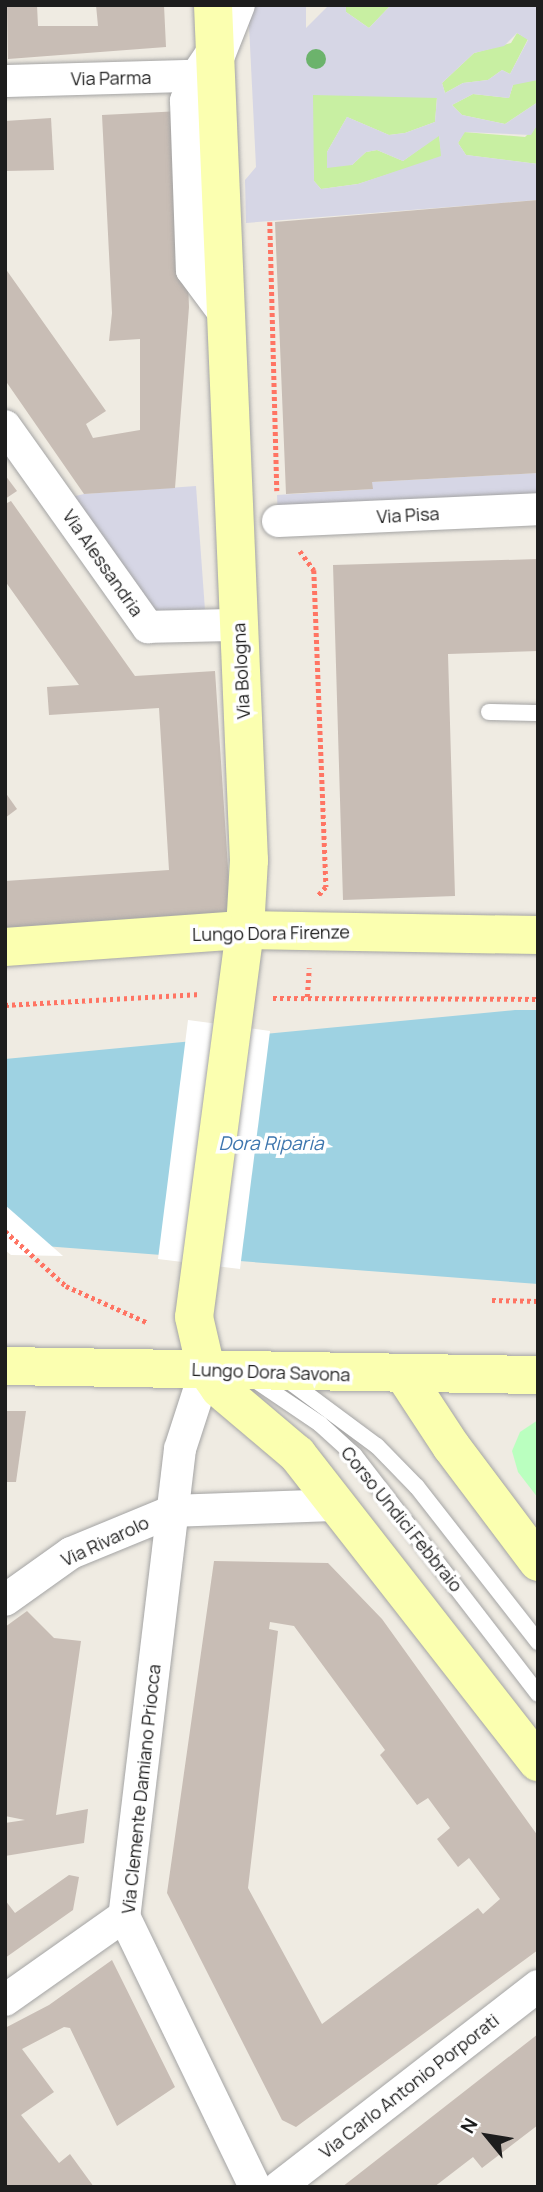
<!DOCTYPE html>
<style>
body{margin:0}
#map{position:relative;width:543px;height:2192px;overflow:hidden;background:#efebe2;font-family:Manrope,sans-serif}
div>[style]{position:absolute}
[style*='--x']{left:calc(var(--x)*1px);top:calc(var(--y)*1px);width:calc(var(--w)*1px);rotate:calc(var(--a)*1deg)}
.grass>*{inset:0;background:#c8efa2}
.park>*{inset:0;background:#baffbf}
.plaza>*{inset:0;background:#d6d6e5}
.water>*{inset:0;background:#9ed2e2}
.pier>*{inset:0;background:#fff}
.building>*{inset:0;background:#c8bdb5}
.path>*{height:4.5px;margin-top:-2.25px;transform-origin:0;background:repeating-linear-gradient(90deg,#ff7463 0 3.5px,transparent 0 7px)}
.roads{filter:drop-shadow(0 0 2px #a4a4a4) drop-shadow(0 0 2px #a4a4a4)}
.lane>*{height:16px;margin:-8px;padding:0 8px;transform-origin:8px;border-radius:8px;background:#fff}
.street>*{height:32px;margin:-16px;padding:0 16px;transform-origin:16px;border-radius:16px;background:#fff}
.secondary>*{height:38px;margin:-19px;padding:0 19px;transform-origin:19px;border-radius:19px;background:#fbffb0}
.trees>*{width:20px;height:20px;margin:-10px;border-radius:50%;background:#6cb36c}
span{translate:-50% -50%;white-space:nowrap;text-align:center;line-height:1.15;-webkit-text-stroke:7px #fff;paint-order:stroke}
.street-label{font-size:18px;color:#1d1d1d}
.water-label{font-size:19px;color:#3e76ae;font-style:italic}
.frame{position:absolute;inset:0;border:7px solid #1d1d1d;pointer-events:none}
.north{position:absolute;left:452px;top:2101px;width:70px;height:70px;-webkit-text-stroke:5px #fff;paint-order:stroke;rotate:300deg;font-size:19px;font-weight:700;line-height:28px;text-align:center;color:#1d1d1d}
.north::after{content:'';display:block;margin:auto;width:24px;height:32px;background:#1d1d1d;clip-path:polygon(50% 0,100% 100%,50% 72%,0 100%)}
</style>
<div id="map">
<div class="grass">
<div style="clip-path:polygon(346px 5px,391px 5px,369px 28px,346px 12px)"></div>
<div style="clip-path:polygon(517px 33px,528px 39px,510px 74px,502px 70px,488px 80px,463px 83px,445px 93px,442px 83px,474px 53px,511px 43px)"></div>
<div style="clip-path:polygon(520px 80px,538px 80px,538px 102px,505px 124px,462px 115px,452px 105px,473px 94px,509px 98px,513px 85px)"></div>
<div style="clip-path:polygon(320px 94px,437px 97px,435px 122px,405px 133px,389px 135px,347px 117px,327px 152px,352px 165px,366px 152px,377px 150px,403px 161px,439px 135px,442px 157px,358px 184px,321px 189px,314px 181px,311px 103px,313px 95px)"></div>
<div style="clip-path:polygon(538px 124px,538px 164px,466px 155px,458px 143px,464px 132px,525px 137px)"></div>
</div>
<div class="park">
<div style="clip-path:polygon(538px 1420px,538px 1498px,518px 1472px,512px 1451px,520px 1432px)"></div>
</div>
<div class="plaza">
<div style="clip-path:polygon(evenodd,248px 5px,306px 5px,306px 28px,329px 5px,346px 5px,346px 12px,369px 28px,391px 5px,538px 5px,538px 80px,513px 85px,509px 98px,473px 94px,452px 105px,462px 115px,505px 124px,538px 102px,538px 124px,531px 135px,465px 132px,458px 143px,466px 155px,538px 164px,538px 200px,246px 223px,245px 180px,256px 167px,248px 5px,517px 33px,528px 40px,510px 74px,502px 70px,488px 80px,463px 83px,445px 93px,442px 83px,474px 53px,504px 46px,517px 33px,248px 5px,313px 95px,437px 98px,435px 122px,405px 133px,389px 135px,347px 117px,327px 152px,327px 168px,352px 165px,366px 152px,377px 150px,403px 161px,439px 136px,441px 156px,358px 184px,321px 189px,314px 181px,313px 95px)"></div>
<div style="clip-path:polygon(538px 473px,538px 509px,278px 521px,277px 495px,372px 489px,372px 482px)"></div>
<div style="clip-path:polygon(196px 486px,206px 624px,148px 627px,58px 500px,84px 494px)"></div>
</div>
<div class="water">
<div style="clip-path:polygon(515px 1010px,538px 1010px,538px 1284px,5px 1243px,5px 1059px)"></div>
</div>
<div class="pier">
<div style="clip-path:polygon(188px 1020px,270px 1031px,240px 1269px,158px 1259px)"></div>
<div style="clip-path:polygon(5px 1205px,63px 1256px,11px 1255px,5px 1250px)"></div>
</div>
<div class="building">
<div style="clip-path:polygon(7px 5px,37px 5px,38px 26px,98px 26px,96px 5px,164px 5px,166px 47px,8px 59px)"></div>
<div style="clip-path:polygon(181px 111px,189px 307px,175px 488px,84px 494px,5px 380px,5px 268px,106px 411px,86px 424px,93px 438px,140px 430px,140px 339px,109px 341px,112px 313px,102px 115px)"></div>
<div style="clip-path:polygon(51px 118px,54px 170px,5px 171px,5px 121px)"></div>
<div style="clip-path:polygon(538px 200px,538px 473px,372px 482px,373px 489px,286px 494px,275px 222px)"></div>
<div style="clip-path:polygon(5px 475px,17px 491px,5px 499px)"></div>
<div style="clip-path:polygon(11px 501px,135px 676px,215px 671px,231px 913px,5px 928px,5px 881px,169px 870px,159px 708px,49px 715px,47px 687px,79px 685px,5px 581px,5px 504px)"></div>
<div style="clip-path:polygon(538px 559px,538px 651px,448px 654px,455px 896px,343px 900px,333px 565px)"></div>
<div style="clip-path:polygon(5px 792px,17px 809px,5px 818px)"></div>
<div style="clip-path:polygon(5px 1411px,26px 1411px,16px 1482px,5px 1482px)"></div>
<div style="clip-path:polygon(evenodd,214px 1561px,328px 1563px,382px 1619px,538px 1836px,538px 1950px,296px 2127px,282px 2120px,167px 1893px,214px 1561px,270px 1622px,294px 1626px,385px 1750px,380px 1755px,417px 1805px,428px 1798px,450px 1828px,437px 1839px,458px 1867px,469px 1858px,500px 1899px,483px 1914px,478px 1908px,322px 2024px,248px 1888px,278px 1631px,269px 1629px,270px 1622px)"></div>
<div style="clip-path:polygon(27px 1611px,54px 1638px,81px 1641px,56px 1815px,88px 1809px,84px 1843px,5px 1856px,5px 1823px,25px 1820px,5px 1816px,5px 1627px)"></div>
<div style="clip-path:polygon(69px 1875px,79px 1877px,73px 1910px,5px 1958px,5px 1900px,15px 1913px)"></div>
<div style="clip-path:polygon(112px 1960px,175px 2087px,117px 2126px,70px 2028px,64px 2027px,22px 2049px,54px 2092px,21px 2115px,59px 2163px,70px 2154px,94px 2187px,5px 2187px,5px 2028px,49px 2005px)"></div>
<div style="clip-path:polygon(538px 2034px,538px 2125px,482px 2168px,473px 2157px,434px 2187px,342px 2187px)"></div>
</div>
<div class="path">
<div style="--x:270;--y:222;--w:269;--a:88.5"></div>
<div style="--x:300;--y:551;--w:24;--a:54"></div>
<div style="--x:314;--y:570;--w:317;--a:87.8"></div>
<div style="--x:326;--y:887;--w:11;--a:131"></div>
<div style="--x:307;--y:997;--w:29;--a:-86"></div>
<div style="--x:273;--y:998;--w:265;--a:0.2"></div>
<div style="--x:5;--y:1005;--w:196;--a:-3.2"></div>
<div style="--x:5;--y:1231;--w:82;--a:42"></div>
<div style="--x:66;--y:1286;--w:88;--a:24.2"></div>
<div style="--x:492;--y:1300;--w:46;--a:1.2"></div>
</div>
<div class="roads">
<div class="lane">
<div style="--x:489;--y:712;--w:49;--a:1.2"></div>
<div style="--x:252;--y:1378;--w:82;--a:34.1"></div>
<div style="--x:320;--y:1424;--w:47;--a:42.4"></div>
<div style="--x:355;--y:1456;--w:300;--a:52.4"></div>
<div style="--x:285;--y:1378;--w:114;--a:36.5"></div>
<div style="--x:377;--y:1446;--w:57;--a:45.7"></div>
<div style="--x:417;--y:1487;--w:197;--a:52"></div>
</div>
<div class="street">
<div style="--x:215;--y:48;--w:34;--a:124"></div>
<div style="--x:196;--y:76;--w:27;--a:112"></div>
<div style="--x:186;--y:101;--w:169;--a:88"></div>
<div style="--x:192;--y:270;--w:57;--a:53.5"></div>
<div style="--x:216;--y:63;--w:62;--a:-68.4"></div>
<div style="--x:5;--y:81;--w:209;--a:-1.6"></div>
<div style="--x:5;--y:426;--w:247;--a:54.6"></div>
<div style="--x:148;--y:627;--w:90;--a:-1.3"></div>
<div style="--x:278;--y:521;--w:260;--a:-2.6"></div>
<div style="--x:206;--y:1369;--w:84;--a:108"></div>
<div style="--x:180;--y:1449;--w:470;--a:96.8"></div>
<div style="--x:124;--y:1916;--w:301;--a:64.2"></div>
<div style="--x:5;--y:1600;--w:81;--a:-35.5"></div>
<div style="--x:71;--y:1553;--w:110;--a:-22.4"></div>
<div style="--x:173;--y:1511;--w:165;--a:-2.1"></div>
<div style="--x:5;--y:2000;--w:146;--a:-35.2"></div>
<div style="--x:279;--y:2187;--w:328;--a:-37.8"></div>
</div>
<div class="secondary">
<div style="--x:213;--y:5;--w:856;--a:87.59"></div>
<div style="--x:249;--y:860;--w:70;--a:93.3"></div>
<div style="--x:245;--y:930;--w:390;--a:97.5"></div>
<div style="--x:194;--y:1317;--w:53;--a:77"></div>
<div style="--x:206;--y:1369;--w:24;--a:55"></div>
<div style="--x:220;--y:1389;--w:101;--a:40.2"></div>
<div style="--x:297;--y:1454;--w:391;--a:52"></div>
<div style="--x:5;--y:947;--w:241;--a:-4.1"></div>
<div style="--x:245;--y:930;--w:293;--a:1"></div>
<div style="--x:5;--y:1366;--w:533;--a:0.97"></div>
<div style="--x:405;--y:1376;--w:84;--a:56.7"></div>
<div style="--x:451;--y:1446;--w:145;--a:53.1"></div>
</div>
</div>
<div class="trees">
<div style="left:316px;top:59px"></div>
</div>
<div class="street-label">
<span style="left:111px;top:78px;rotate:-1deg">Via Parma</span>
<span style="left:408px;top:515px;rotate:-3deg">Via Pisa</span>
<span style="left:103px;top:563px;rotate:55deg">Via Alessandria</span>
<span style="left:241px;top:671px;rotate:-93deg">Via Bologna</span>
<span style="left:271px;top:933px;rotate:-1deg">Lungo Dora Firenze</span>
<span style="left:271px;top:1372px;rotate:2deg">Lungo Dora Savona</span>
<span style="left:402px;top:1519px;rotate:51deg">Corso Undici Febbraio</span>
<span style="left:105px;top:1541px;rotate:-25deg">Via Rivarolo</span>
<span style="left:141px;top:1789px;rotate:-84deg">Via Clemente Damiano Priocca</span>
<span style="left:409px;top:2086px;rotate:-38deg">Via Carlo Antonio Porporati</span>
</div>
<div class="water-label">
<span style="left:271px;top:1144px">Dora Riparia</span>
</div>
<div class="frame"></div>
<div class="north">N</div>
</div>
